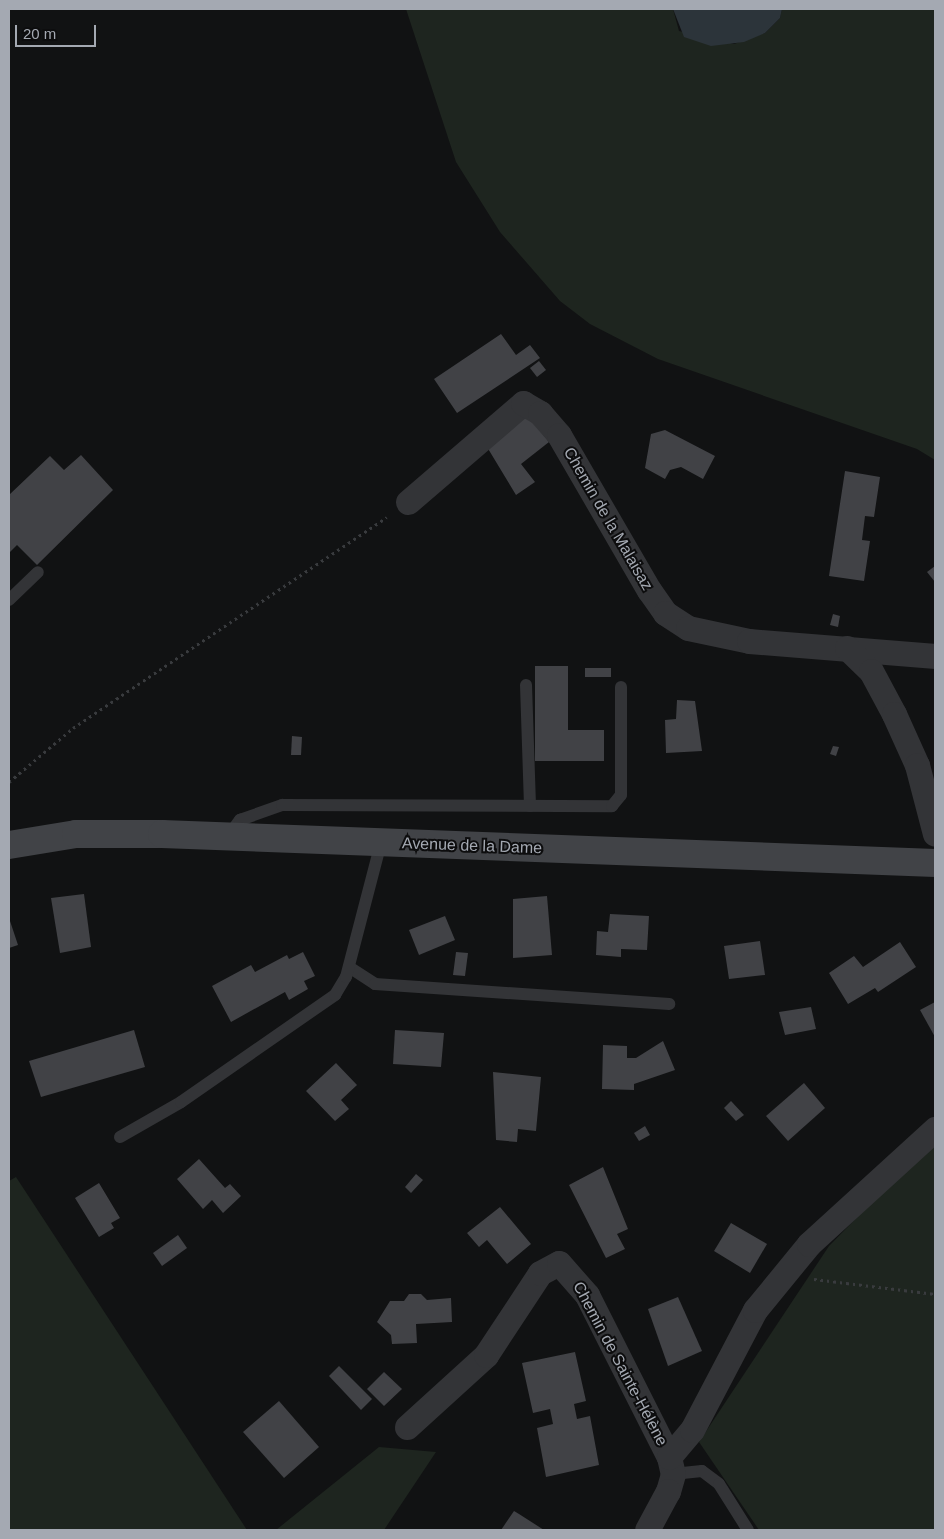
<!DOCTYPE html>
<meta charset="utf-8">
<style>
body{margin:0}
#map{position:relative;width:944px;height:1539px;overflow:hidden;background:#111213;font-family:Helvetica,sans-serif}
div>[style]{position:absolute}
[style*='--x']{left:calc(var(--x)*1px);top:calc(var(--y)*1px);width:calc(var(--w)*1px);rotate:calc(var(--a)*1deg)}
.green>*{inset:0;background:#1e251f}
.water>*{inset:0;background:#2c343a}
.building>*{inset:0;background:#414246}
.path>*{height:3px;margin-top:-1.5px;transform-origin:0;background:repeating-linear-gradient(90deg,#393b3e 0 2.5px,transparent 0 6.5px)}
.service>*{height:12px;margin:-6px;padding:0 6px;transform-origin:6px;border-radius:6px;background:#333437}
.minor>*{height:25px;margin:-12.5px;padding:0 12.5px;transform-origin:12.5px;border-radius:12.5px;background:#333437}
.secondary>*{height:28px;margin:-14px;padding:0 14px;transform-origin:14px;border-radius:14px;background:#414347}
span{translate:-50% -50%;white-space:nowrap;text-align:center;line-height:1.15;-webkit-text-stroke:4px #0d0d0e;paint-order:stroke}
.street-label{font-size:16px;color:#a4a9b2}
.frame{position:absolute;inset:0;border:10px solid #a4a9b2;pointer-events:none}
.scale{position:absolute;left:15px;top:25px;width:81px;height:22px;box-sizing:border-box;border:2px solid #a4a9b2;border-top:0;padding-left:6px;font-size:15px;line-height:18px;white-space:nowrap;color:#a4a9b2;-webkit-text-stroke:4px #0d0d0e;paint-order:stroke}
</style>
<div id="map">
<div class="green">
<div style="clip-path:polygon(406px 9px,673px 9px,679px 31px,734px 44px,765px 33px,780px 18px,782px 9px,935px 9px,935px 460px,917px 449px,658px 359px,590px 324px,560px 301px,500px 232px,456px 162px)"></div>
<div style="clip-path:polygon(935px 1138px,935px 1530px,759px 1530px,699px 1442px,829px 1246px)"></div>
<div style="clip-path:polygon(16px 1177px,247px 1530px,9px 1530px,9px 1181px)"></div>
<div style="clip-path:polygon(379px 1447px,436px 1452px,384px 1530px,276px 1530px)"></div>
</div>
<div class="water">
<div style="clip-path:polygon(673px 9px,782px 9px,780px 18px,765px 33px,744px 42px,711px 46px,684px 37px)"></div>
</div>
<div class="building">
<div style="clip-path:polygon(501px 334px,516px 355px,530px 345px,540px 358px,457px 413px,434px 379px)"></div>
<div style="clip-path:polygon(539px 361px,546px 370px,537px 377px,530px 368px)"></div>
<div style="clip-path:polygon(527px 414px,549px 442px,521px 464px,535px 482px,516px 495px,487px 447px)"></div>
<div style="clip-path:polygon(665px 430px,715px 456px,703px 479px,681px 467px,670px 470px,665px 479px,645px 468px,651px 434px)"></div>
<div style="clip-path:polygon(81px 455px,113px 490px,37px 565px,17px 545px,9px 553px,9px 495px,50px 456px,64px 470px)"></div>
<div style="clip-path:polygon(845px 471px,880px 477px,874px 517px,865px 516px,862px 540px,870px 541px,864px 581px,829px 576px)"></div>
<div style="clip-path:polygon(935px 566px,935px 582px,927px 572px)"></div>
<div style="clip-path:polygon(833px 614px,840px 616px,838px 627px,830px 625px)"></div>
<div style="clip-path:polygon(535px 666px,568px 666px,568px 730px,604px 730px,604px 761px,535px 761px)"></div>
<div style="clip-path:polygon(585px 668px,611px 668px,611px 677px,585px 677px)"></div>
<div style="clip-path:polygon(677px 700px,695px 701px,702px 751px,666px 753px,665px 720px,676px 719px)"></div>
<div style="clip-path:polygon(292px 736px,302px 737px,301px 755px,291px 755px)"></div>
<div style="clip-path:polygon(833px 746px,839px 747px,836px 756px,830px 754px)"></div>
<div style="clip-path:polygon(84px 894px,91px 947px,60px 953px,51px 898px)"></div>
<div style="clip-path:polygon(547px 896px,552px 955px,513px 958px,513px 899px)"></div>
<div style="clip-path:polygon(610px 914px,649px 916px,647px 950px,621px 949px,621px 957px,596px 955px,597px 931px,608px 932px)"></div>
<div style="clip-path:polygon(445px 916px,455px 940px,419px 955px,409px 930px)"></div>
<div style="clip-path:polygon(9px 918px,18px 945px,9px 948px)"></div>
<div style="clip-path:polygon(760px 941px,765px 975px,729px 979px,724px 946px)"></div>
<div style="clip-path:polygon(900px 942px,916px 967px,878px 992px,875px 988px,848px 1004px,829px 973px,854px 956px,863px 967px)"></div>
<div style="clip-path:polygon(303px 952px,315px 976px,304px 981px,308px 989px,289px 1000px,285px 992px,231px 1022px,212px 986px,251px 965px,255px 972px,287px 955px,289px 959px)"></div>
<div style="clip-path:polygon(456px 952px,468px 953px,465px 976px,453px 975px)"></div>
<div style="clip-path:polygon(935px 1002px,935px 1037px,920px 1010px)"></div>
<div style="clip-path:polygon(811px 1007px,816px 1029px,785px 1035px,779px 1012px)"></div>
<div style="clip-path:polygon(134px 1030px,145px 1067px,41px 1097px,29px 1061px)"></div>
<div style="clip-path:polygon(395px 1030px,444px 1033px,441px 1067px,393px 1064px)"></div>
<div style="clip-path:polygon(663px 1041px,675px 1070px,634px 1084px,634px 1090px,602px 1089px,603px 1045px,627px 1046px,627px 1058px,636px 1058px)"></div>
<div style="clip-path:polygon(336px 1063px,357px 1085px,341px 1100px,349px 1109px,335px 1121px,306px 1091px)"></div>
<div style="clip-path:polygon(493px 1072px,541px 1077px,536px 1131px,518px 1129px,517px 1142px,496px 1140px)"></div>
<div style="clip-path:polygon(804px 1083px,825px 1108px,788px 1141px,766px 1116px)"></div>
<div style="clip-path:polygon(731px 1101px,744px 1115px,736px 1121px,724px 1108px)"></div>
<div style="clip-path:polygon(645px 1126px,650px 1135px,639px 1141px,634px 1133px)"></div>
<div style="clip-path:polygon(199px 1159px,225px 1188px,230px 1184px,241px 1196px,223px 1213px,212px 1200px,203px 1209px,177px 1179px)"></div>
<div style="clip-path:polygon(603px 1167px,628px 1229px,617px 1234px,625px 1249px,606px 1258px,569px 1185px)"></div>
<div style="clip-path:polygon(416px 1174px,423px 1180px,411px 1193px,405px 1187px)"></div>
<div style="clip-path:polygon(99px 1183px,120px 1218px,111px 1223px,114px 1228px,99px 1237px,75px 1198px)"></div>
<div style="clip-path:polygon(500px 1207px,531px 1244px,507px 1264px,487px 1240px,479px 1247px,467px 1233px)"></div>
<div style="clip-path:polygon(731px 1223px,767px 1244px,750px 1273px,714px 1251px)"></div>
<div style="clip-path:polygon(178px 1235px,187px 1248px,162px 1266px,153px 1253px)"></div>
<div style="clip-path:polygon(409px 1294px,421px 1294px,427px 1300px,451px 1298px,452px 1322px,416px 1324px,417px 1343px,392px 1344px,391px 1335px,377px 1322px,390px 1301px,404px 1301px)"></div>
<div style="clip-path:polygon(678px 1297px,702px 1351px,668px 1366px,648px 1309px)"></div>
<div style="clip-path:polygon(575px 1352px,586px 1401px,574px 1404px,577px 1419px,590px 1416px,599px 1465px,546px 1477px,537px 1428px,553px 1424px,550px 1409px,533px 1413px,522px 1363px)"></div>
<div style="clip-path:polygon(339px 1366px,372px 1399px,361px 1410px,329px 1376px)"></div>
<div style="clip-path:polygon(384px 1372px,402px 1389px,384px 1406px,367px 1389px)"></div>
<div style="clip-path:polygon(279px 1401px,319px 1447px,284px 1478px,243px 1432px)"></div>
<div style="clip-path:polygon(514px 1511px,519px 1514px,544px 1530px,501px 1530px)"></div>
</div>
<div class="path">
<div style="--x:9;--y:782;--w:84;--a:-40.2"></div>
<div style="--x:73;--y:728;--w:378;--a:-33.9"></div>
<div style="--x:814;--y:1279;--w:122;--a:7.1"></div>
</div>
<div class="service">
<div style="--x:9;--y:600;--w:40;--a:-44"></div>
<div style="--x:526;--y:685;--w:121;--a:88.1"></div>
<div style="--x:229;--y:835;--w:19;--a:-54"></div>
<div style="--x:240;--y:820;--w:45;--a:-19.7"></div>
<div style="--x:282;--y:805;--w:330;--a:0.2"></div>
<div style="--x:612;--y:806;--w:14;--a:-51"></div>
<div style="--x:621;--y:795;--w:108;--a:-90"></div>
<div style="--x:349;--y:967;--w:31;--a:33"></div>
<div style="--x:375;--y:984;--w:295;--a:3.9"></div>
<div style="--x:120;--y:1137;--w:70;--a:-29.8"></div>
<div style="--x:181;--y:1102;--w:188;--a:-34.8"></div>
<div style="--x:335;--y:995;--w:21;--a:-59"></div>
<div style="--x:346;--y:977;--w:138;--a:-75.4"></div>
<div style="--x:673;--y:1474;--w:29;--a:-6"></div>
<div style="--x:702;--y:1471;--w:21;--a:37"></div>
<div style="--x:719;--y:1484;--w:54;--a:57.8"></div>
</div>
<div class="minor">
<div style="--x:408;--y:502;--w:152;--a:-40.7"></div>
<div style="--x:523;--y:403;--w:20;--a:30"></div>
<div style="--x:540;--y:413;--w:29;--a:49"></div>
<div style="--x:559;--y:435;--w:179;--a:59.9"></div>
<div style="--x:649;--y:590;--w:28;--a:55"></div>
<div style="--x:665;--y:613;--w:27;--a:33"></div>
<div style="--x:688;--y:628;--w:62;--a:12"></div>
<div style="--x:749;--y:641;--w:187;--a:4.6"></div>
<div style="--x:847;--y:648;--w:33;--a:44"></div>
<div style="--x:871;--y:671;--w:49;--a:61.9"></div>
<div style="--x:894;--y:714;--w:56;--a:65.7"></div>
<div style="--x:917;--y:765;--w:71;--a:75.4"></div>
<div style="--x:407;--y:1427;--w:107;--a:-42.3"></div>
<div style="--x:486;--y:1355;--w:98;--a:-56.6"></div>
<div style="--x:540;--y:1273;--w:21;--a:-28"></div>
<div style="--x:559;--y:1263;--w:43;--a:48.8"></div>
<div style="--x:587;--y:1295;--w:182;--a:63.2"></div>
<div style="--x:669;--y:1457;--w:17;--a:77"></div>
<div style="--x:673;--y:1474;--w:18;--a:106"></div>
<div style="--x:668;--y:1491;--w:44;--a:118.3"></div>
<div style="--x:669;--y:1457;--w:35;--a:-50"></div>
<div style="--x:692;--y:1430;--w:136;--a:-62.3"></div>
<div style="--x:755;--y:1310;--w:85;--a:-50.7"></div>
<div style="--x:809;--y:1244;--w:171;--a:-42.4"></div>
</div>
<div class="secondary">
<div style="--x:9;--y:845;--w:68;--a:-9.3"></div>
<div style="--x:76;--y:834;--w:86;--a:0"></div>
<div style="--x:162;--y:834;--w:774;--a:2.15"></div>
</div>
<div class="street-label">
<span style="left:608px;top:519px;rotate:60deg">Chemin de la Malaisaz</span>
<span style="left:472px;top:846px;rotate:2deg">Avenue de la Dame</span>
<span style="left:620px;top:1364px;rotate:62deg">Chemin de Sainte-Hélène</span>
</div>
<div class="frame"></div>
<div class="scale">20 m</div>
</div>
